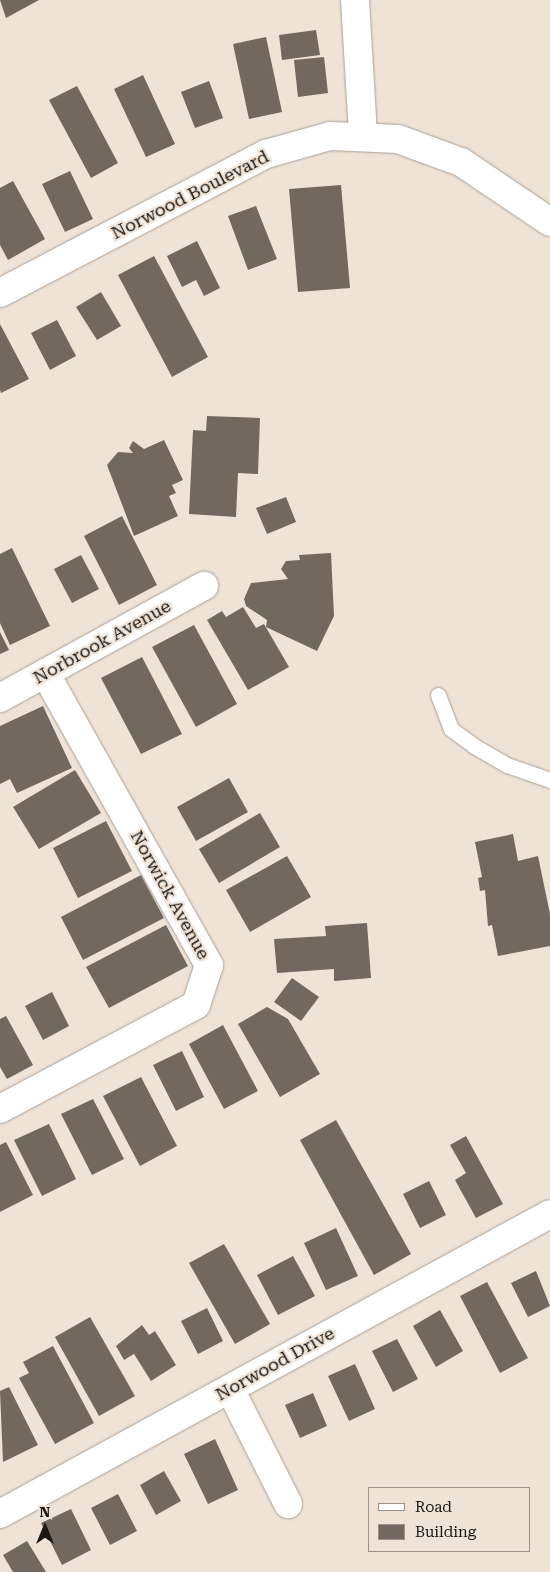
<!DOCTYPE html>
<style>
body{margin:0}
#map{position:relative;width:550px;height:1572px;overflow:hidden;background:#efe3d8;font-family:"Roboto Serif",serif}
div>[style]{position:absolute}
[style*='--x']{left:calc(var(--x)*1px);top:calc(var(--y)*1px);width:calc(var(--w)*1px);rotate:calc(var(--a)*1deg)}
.building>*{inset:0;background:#72685f}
.roads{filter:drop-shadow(0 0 1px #aba096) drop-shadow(0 0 1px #aba096)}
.lane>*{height:15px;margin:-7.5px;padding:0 7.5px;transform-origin:7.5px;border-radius:7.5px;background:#fff}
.street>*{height:28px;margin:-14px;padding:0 14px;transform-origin:14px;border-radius:14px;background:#fff}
span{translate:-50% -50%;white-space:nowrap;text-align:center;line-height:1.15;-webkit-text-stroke:4.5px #efe3d8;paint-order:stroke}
.street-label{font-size:18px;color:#1b1713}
.legend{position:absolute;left:368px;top:1487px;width:162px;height:65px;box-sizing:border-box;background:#efe3d8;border:1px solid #9a9189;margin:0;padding:6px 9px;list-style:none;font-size:15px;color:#1b1713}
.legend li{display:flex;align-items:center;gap:10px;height:25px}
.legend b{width:25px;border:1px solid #9a9189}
.north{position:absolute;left:20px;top:1502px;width:50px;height:50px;-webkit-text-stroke:4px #efe3d8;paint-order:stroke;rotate:0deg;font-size:14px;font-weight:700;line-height:20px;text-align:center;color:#1b1713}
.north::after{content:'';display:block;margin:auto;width:18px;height:22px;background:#1b1713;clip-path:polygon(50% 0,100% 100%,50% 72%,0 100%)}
</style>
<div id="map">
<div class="building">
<div style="clip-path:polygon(0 0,39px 0,6px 18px)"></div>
<div style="clip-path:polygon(316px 30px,320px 55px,282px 60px,279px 35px)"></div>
<div style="clip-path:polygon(266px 37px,282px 112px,249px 119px,233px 44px)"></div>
<div style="clip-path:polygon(324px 57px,328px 93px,298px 97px,294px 60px)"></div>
<div style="clip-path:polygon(143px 75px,175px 144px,146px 157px,114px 89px)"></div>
<div style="clip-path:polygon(209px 81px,223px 118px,195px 128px,181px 92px)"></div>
<div style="clip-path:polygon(77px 86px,118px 163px,91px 178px,49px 100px)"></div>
<div style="clip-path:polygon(70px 171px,93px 219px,65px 232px,42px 184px)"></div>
<div style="clip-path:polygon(13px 181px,45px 239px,8px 260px,0 245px,0 188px)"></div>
<div style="clip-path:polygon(341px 185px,350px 288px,298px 292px,289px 189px)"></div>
<div style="clip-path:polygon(256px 206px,277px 259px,248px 270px,228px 216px)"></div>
<div style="clip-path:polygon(197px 241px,220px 288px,204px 296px,196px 280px,182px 287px,167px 256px)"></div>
<div style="clip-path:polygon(154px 256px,208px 357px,172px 377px,118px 275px)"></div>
<div style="clip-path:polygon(101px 292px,121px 326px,97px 340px,76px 307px)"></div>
<div style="clip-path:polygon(57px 320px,76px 356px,50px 370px,31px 333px)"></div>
<div style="clip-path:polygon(0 324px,29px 379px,1px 393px,0 390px)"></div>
<div style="clip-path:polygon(207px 416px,260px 418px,258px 474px,238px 473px,236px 517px,189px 514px,193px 430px,206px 431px)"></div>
<div style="clip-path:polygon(164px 440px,183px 480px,172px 485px,176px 493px,169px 496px,178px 516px,134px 536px,107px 465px,118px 452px,133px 453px,129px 448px,133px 441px,144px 449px)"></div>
<div style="clip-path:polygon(286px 497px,296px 522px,267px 534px,256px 508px)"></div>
<div style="clip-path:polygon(122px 516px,157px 585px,119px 605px,84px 536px)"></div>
<div style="clip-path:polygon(12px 548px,50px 626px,10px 645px,0 623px,0 554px)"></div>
<div style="clip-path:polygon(331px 553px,334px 616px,317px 651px,266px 627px,267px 620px,246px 606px,244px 599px,251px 583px,288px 579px,281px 569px,286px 561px,300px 560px,299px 555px)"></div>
<div style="clip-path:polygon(81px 555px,99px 589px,72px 603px,54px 569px)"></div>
<div style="clip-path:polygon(243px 607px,256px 628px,264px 624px,289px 667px,248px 690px,207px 620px,222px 611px,226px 617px)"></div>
<div style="clip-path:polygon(194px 625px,237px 704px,196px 727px,152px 647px)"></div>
<div style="clip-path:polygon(0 632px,9px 650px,0 654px)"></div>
<div style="clip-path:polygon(142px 657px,182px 734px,141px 754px,101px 678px)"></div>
<div style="clip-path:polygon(43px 706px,72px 768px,17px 793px,10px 779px,0 784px,0 726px)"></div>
<div style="clip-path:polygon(75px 770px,101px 813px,39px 849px,13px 807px)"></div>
<div style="clip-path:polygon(229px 778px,248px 812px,196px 841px,177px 807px)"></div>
<div style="clip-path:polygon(260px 813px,280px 847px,219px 883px,199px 849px)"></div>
<div style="clip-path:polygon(106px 821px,132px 871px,78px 898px,53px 848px)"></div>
<div style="clip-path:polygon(513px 834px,518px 861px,538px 856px,550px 914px,550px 946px,498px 956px,492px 925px,488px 926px,485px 890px,480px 891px,478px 878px,482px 877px,475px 842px)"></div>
<div style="clip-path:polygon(287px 856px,311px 897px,250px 932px,226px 890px)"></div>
<div style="clip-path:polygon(141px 875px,164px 918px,83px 960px,61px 917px)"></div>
<div style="clip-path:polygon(367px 923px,371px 978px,334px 981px,334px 969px,277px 973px,274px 939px,326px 936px,325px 926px)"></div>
<div style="clip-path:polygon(166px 925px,188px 966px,109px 1008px,86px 967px)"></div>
<div style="clip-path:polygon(292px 978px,319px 997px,301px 1021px,274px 1002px)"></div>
<div style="clip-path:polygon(52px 992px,69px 1026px,43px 1040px,25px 1006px)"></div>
<div style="clip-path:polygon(267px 1007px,288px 1019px,320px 1074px,280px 1097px,238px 1024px)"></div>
<div style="clip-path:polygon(6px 1016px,33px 1065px,7px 1079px,0 1067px,0 1019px)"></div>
<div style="clip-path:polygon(223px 1025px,258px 1091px,224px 1109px,189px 1044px)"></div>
<div style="clip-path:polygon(182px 1051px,204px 1097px,176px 1111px,153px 1065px)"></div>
<div style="clip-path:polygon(141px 1077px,177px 1146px,140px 1166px,103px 1096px)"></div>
<div style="clip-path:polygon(93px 1099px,124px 1159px,92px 1175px,61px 1114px)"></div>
<div style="clip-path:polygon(336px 1120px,411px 1254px,374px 1275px,300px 1140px)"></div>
<div style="clip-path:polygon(49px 1124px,76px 1179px,42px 1196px,14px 1140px)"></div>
<div style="clip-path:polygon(466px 1136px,503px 1204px,476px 1218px,455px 1180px,466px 1173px,450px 1145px)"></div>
<div style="clip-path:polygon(6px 1142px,33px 1195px,0 1212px,0 1145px)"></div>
<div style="clip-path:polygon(429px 1181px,446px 1215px,420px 1228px,403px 1194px)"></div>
<div style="clip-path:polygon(336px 1228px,358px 1276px,326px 1290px,304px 1243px)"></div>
<div style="clip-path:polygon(224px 1244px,270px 1324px,235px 1344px,189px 1263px)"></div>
<div style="clip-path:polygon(293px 1256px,315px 1296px,278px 1315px,257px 1275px)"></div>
<div style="clip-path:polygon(536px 1271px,550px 1306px,528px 1317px,511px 1283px)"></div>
<div style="clip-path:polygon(487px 1282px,528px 1358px,500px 1373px,460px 1296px)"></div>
<div style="clip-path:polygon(207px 1308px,223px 1341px,198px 1354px,181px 1321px)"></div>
<div style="clip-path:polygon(440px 1310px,463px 1351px,436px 1367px,413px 1326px)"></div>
<div style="clip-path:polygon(90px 1317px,135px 1396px,99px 1416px,55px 1337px)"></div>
<div style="clip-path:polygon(142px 1325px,149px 1335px,155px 1331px,176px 1365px,151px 1381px,134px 1354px,124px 1360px,116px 1346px)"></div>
<div style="clip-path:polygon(397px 1339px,418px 1379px,393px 1392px,372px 1351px)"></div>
<div style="clip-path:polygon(53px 1346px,94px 1423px,55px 1444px,19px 1378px,29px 1373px,23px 1362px)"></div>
<div style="clip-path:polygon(355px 1364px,375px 1409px,349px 1421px,328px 1376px)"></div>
<div style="clip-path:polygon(9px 1387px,38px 1445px,3px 1462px,0 1391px)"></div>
<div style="clip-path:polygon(313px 1393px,327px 1426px,300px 1438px,285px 1405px)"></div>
<div style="clip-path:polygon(215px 1439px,238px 1490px,208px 1504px,184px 1454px)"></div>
<div style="clip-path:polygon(164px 1471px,181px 1501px,156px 1515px,140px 1485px)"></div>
<div style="clip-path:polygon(118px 1494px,137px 1531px,110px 1545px,91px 1508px)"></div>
<div style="clip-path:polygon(71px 1509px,91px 1550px,62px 1565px,41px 1523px)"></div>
<div style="clip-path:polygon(27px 1541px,46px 1572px,13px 1572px,3px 1555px)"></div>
</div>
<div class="roads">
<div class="lane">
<div style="--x:438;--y:695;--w:36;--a:69"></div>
<div style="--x:451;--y:729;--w:29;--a:36"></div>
<div style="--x:474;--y:746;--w:38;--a:30"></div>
<div style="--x:507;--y:765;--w:46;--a:19.2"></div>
</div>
<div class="street">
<div style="--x:355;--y:0;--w:135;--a:86.6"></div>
<div style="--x:0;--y:293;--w:300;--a:-27.6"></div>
<div style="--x:266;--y:154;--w:66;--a:-15.7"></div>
<div style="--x:330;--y:136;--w:68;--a:2.5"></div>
<div style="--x:398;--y:139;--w:67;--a:20.1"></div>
<div style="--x:461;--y:162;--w:107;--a:34"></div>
<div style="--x:0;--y:698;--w:233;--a:-28.8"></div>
<div style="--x:0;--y:1109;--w:222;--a:-28"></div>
<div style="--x:196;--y:1005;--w:42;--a:-72"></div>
<div style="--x:209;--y:965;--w:335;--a:-119.3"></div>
<div style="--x:230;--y:1389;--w:129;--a:63.2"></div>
<div style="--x:0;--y:1514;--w:626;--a:-28.61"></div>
</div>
</div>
<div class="street-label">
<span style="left:190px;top:195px;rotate:-27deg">Norwood Boulevard</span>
<span style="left:102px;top:642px;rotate:-29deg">Norbrook Avenue</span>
<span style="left:170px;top:895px;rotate:61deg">Norwick Avenue</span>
<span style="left:275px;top:1364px;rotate:-29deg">Norwood Drive</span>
</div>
<ul class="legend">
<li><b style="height:6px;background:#fff"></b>Road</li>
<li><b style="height:14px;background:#72685f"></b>Building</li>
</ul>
<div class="north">N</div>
</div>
